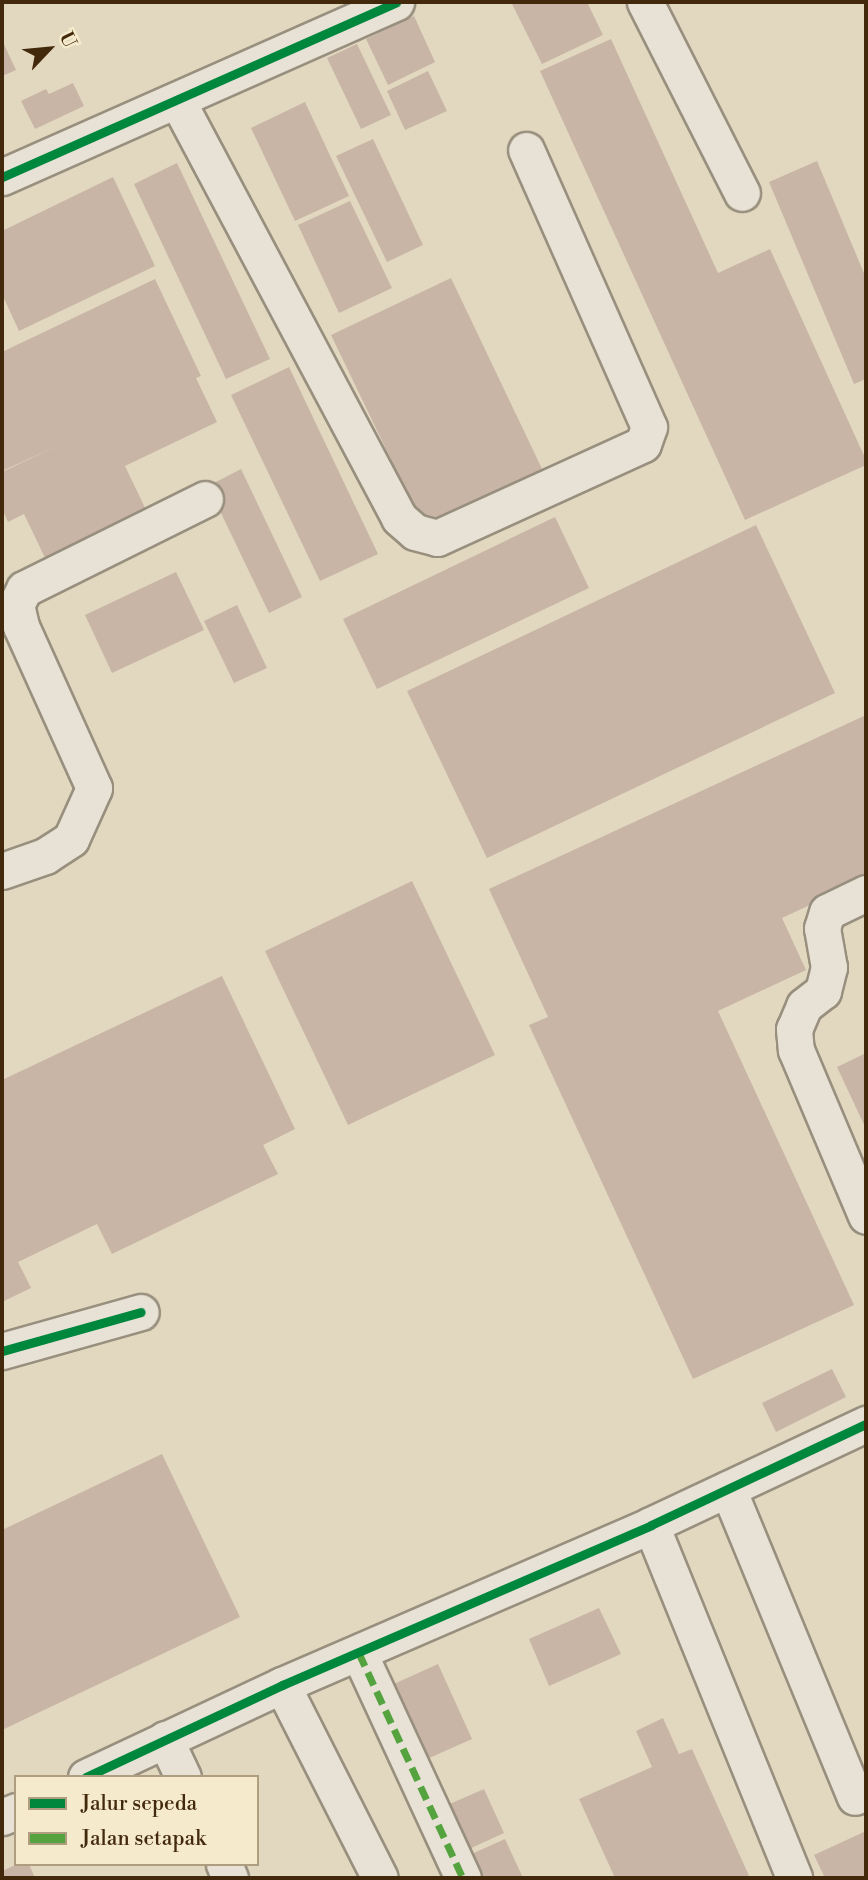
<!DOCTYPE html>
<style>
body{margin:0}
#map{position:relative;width:868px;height:1880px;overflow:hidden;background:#e2d8bf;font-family:"Libre Bodoni",serif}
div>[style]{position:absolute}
.building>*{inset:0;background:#c8b5a6}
.roads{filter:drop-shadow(2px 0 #988f7e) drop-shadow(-2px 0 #988f7e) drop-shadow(0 2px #988f7e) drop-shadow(0 -2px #988f7e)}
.minor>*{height:35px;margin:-17.5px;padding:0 17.5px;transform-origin:17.5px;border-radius:17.5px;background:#e7e2d5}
.quiet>*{height:7px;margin-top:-3.5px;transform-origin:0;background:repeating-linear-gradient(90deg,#55a33e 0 14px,transparent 0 21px)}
.cycleway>*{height:9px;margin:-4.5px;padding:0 4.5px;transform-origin:4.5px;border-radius:4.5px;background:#00873e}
span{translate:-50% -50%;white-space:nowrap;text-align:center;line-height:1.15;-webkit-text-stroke:6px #f5eacc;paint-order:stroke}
.frame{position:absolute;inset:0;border:4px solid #43290c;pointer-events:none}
.legend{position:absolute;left:14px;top:1775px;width:245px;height:91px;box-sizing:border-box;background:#f5eacc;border:2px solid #ae9d7f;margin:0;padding:9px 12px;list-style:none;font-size:21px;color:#43290c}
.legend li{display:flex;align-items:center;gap:14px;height:35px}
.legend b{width:35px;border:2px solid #ae9d7f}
.north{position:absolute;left:14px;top:14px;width:70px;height:70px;-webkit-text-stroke:5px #f5eacc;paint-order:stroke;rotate:64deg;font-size:19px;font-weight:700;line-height:28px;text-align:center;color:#43290c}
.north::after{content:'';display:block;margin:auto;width:24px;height:32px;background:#43290c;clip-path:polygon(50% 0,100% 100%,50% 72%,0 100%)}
</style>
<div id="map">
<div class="building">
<div style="clip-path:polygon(511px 2px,587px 2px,603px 35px,542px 64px)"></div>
<div style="clip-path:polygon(414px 16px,435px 62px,388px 85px,366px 39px)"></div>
<div style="clip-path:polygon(611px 39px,718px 273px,770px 249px,866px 460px,866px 465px,745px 520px,540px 71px)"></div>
<div style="clip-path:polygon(2px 40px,16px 70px,2px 76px)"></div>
<div style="clip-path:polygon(357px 44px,391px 115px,361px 129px,327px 58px)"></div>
<div style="clip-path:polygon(428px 71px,447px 111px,405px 130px,387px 91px)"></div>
<div style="clip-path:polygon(73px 83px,84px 106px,35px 129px,21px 101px,46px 89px,49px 94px)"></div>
<div style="clip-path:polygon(305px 102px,349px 196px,295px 221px,251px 128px)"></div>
<div style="clip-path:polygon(373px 139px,423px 245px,387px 262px,336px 156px)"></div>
<div style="clip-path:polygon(817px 161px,866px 278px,866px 379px,854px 384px,769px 182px)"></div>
<div style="clip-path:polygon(177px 163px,270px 359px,226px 379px,134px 184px)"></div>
<div style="clip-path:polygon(113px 177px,155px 266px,19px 331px,2px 294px,2px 231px)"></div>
<div style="clip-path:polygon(350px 201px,392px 288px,339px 313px,298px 225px)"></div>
<div style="clip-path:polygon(451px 278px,543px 471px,424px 528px,331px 335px)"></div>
<div style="clip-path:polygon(155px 279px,201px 376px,196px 378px,217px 422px,125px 466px,148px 514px,47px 562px,24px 514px,8px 522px,2px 508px,2px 472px,57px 446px,2px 471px,2px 352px)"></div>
<div style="clip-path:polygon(289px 367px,378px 554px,320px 581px,231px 395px)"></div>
<div style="clip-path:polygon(241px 469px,302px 597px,269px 613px,208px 486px)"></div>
<div style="clip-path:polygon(555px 517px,589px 588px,377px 689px,343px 619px)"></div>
<div style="clip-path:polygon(756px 525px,835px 693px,487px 858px,407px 691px)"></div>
<div style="clip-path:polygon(176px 572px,204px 630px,112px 673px,85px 615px)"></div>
<div style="clip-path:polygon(237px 605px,267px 668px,234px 683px,204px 621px)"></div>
<div style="clip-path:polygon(866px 715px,866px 879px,782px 918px,806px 970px,718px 1011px,854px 1305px,693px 1379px,529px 1025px,548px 1017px,489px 889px)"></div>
<div style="clip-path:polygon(412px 881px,495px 1055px,348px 1125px,265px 951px)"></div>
<div style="clip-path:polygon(222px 976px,295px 1129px,263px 1145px,278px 1174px,112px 1254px,97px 1224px,18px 1262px,31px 1288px,2px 1302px,2px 1080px)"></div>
<div style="clip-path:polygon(866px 1053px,866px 1129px,837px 1067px)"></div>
<div style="clip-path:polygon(832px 1369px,846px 1397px,776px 1432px,762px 1403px)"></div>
<div style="clip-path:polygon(162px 1454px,240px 1617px,2px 1730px,2px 1530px)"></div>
<div style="clip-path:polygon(599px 1608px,621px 1654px,549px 1686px,529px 1639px)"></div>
<div style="clip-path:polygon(438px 1664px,472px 1739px,418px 1763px,385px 1688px)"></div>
<div style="clip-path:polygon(663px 1718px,679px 1754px,692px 1749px,750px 1878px,615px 1878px,579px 1799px,652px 1767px,636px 1731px)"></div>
<div style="clip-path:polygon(484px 1789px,504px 1833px,456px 1855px,436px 1810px)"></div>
<div style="clip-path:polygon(866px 1831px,866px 1878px,819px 1878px,824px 1876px,814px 1855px)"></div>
<div style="clip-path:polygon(505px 1839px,523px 1878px,475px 1878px,465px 1857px)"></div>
<div style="clip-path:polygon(18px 1864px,29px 1864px,35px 1878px,2px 1878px,2px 1871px)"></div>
</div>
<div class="roads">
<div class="minor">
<div style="left:645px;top:2px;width:214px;rotate:63.1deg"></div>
<div style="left:177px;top:100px;width:473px;rotate:62deg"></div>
<div style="left:399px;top:518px;width:21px;rotate:41deg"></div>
<div style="left:415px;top:532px;width:23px;rotate:15deg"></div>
<div style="left:437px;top:538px;width:226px;rotate:-24.5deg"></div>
<div style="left:643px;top:444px;width:18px;rotate:-71deg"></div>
<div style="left:649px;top:427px;width:303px;rotate:-113.9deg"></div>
<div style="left:2px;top:177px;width:431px;rotate:-23.9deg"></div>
<div style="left:2px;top:871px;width:46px;rotate:-19.2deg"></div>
<div style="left:45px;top:856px;width:31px;rotate:-33deg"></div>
<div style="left:71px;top:839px;width:56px;rotate:-65.7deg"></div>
<div style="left:94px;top:788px;width:178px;rotate:-114.3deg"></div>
<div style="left:21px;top:626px;width:22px;rotate:-103deg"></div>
<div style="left:16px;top:605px;width:18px;rotate:-63deg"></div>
<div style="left:24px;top:589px;width:202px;rotate:-26.4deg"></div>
<div style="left:866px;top:893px;width:43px;rotate:154deg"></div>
<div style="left:827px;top:912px;width:17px;rotate:107deg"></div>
<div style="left:822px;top:928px;width:40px;rotate:80deg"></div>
<div style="left:829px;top:967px;width:25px;rotate:104deg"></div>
<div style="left:823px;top:991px;width:24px;rotate:142deg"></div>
<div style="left:804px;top:1006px;width:25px;rotate:113deg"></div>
<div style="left:794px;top:1029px;width:21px;rotate:85deg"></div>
<div style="left:796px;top:1050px;width:180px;rotate:67.1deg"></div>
<div style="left:2px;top:1351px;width:144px;rotate:-15.7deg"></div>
<div style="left:728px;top:1489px;width:333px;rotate:67.6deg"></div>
<div style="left:651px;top:1525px;width:381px;rotate:67.9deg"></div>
<div style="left:359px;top:1653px;width:248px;rotate:65.2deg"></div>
<div style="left:282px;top:1685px;width:216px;rotate:63.1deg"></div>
<div style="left:165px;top:1739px;width:42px;rotate:64.7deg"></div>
<div style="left:86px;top:1777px;width:217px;rotate:-25.1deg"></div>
<div style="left:282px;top:1685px;width:402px;rotate:-23.4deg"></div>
<div style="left:651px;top:1525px;width:238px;rotate:-25.2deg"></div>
<div style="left:2px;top:1817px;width:15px;rotate:-23deg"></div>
<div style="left:224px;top:1864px;width:15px;rotate:67deg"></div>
</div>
</div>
<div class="quiet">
<div style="left:359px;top:1653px;width:248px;rotate:65.2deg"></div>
</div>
<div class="cycleway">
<div style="left:2px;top:177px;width:431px;rotate:-23.9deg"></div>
<div style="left:2px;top:1351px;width:144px;rotate:-15.7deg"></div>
<div style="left:86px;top:1777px;width:217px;rotate:-25.1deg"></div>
<div style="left:282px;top:1685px;width:402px;rotate:-23.4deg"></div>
<div style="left:651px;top:1525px;width:238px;rotate:-25.2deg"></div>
</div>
<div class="frame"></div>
<ul class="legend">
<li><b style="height:9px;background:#00873e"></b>Jalur sepeda</li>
<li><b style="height:9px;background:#55a33e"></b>Jalan setapak</li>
</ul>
<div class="north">U</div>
</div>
